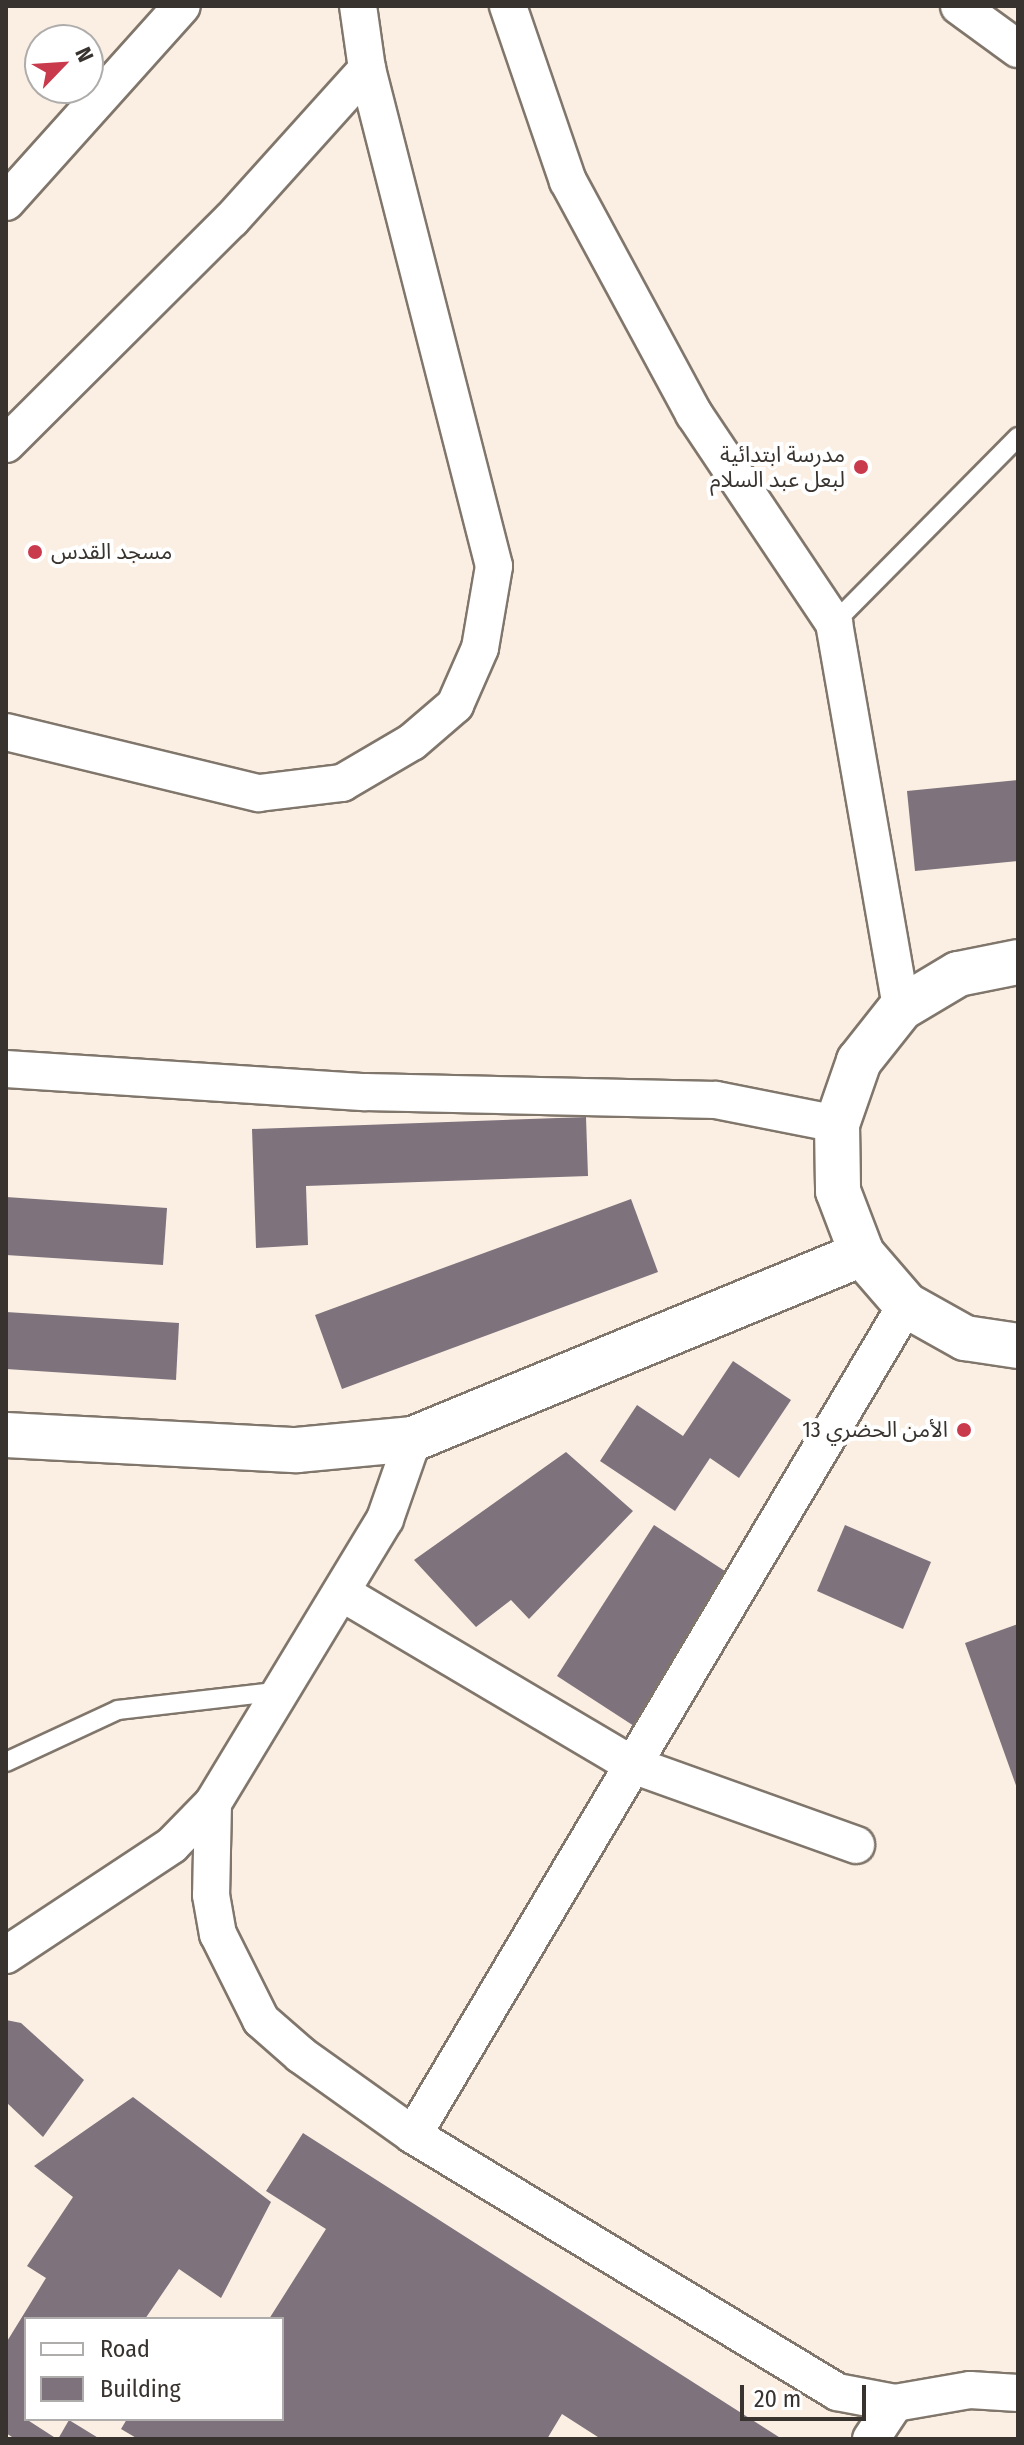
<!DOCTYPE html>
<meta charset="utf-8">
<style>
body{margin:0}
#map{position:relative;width:1024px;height:2445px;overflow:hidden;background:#fbefe3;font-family:"Fira Sans Condensed","Noto Sans Arabic",sans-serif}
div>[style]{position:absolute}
.building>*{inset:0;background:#7e727c}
.roads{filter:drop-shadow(2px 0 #80766b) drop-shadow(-2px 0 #80766b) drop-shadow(0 2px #80766b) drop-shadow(0 -2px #80766b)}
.service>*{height:18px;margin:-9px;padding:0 9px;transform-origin:9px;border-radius:9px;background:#fff}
.minor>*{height:36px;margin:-18px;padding:0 18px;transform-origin:18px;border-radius:18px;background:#fff}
.tertiary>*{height:44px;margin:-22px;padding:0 22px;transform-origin:22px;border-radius:22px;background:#fff}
.dots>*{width:22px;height:22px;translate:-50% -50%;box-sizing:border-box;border:4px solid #fff;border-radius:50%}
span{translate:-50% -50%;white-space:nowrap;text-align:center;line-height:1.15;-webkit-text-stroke:8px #fff;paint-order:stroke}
.poi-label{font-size:22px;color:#38332f}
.right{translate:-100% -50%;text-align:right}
.left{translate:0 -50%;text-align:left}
.frame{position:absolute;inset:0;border:8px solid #38332f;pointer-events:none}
.legend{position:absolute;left:24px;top:2317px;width:260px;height:104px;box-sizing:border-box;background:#fff;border:2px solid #afadac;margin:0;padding:10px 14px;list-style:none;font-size:24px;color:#38332f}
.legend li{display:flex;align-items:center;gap:16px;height:40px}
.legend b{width:40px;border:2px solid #afadac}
.north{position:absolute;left:24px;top:24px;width:80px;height:80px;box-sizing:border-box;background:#fff;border:2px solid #afadac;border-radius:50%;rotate:65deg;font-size:22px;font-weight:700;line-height:32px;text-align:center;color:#38332f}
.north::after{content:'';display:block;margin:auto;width:28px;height:36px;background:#ca3a4d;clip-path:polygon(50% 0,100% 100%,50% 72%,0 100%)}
.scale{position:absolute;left:740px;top:2385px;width:126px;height:36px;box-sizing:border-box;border:4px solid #38332f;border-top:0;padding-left:10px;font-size:24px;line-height:28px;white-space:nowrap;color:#38332f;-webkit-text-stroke:6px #fff;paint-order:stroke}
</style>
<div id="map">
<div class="building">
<div style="clip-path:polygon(1018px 780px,1018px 861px,915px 871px,907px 791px)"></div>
<div style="clip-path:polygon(586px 1117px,588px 1176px,306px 1186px,308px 1245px,256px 1248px,252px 1129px)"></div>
<div style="clip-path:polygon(6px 1197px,167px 1208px,163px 1265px,6px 1255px)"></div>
<div style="clip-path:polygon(631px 1199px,658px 1272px,342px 1389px,315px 1315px)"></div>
<div style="clip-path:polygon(6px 1312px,179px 1323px,176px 1380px,6px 1369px)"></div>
<div style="clip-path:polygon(733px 1361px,791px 1400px,739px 1478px,710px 1458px,675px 1511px,600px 1461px,637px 1405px,683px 1436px)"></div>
<div style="clip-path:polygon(566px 1452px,633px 1511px,529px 1619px,511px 1600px,476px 1627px,414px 1560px)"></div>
<div style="clip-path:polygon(654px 1525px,731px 1575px,634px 1726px,557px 1676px)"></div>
<div style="clip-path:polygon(845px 1525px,931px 1562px,903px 1629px,817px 1591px)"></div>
<div style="clip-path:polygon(1018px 1624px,1018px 1791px,965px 1643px)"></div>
<div style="clip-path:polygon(6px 2020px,21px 2023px,84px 2080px,43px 2137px,6px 2102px)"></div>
<div style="clip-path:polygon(133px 2097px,271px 2202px,221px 2298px,179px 2269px,145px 2319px,26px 2319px,26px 2419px,57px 2439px,15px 2439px,6px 2433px,6px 2343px,46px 2278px,27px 2266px,73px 2197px,34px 2166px)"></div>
<div style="clip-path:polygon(303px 2133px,782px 2439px,601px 2439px,562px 2414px,547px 2439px,138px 2439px,121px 2429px,127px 2419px,282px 2419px,282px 2319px,269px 2319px,326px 2229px,266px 2191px)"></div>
<div style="clip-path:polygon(69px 2420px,100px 2439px,58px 2439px)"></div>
</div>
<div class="roads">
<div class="service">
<div style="left:834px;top:623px;width:262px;rotate:-45.3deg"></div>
<div style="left:6px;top:1762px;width:123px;rotate:-24.9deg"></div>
<div style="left:118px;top:1710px;width:166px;rotate:-6.6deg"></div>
</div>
<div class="minor">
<div style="left:508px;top:6px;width:185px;rotate:71.1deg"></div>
<div style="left:568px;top:181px;width:265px;rotate:61.6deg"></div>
<div style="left:694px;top:414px;width:252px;rotate:56.2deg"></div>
<div style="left:834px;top:623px;width:391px;rotate:80.1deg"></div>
<div style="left:959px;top:6px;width:73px;rotate:36.1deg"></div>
<div style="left:6px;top:202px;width:263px;rotate:-48.1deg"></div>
<div style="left:6px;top:444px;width:319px;rotate:-44.9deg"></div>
<div style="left:232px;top:219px;width:202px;rotate:-48deg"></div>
<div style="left:6px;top:732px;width:260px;rotate:13.6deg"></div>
<div style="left:259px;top:793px;width:84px;rotate:-6.9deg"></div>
<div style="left:342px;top:783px;width:81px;rotate:-30.4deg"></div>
<div style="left:412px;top:742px;width:57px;rotate:-40.7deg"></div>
<div style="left:455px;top:705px;width:62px;rotate:-66.3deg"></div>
<div style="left:480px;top:648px;width:83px;rotate:-80.3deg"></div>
<div style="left:494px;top:566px;width:513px;rotate:-104.33deg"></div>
<div style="left:367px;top:69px;width:64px;rotate:-98.1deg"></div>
<div style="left:6px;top:1069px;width:360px;rotate:3.7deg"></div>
<div style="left:365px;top:1092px;width:351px;rotate:1.3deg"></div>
<div style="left:716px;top:1100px;width:123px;rotate:11.2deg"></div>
<div style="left:342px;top:1593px;width:338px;rotate:30.6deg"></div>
<div style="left:633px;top:1765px;width:237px;rotate:19.7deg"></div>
<div style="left:213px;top:1803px;width:92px;rotate:91.2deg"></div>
<div style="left:211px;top:1895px;width:40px;rotate:80deg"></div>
<div style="left:218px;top:1934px;width:96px;rotate:63.4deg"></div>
<div style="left:261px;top:2020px;width:53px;rotate:41.2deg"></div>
<div style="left:301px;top:2055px;width:138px;rotate:35.5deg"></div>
<div style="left:413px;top:2135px;width:496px;rotate:31.2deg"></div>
<div style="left:837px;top:2392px;width:59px;rotate:10.7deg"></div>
<div style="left:895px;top:2403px;width:76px;rotate:-9.8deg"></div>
<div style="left:970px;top:2390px;width:48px;rotate:3.6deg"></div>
<div style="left:6px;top:1955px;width:199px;rotate:-33.5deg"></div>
<div style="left:172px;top:1845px;width:59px;rotate:-45.7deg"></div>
<div style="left:213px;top:1803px;width:332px;rotate:-58.8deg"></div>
<div style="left:385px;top:1519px;width:85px;rotate:-70.7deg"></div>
<div style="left:413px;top:2135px;width:965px;rotate:-59.29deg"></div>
<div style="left:871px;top:2439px;width:43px;rotate:-56.3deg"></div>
</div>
<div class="tertiary">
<div style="left:1018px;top:962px;width:61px;rotate:168.7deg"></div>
<div style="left:958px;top:974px;width:66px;rotate:149.2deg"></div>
<div style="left:901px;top:1008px;width:68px;rotate:128.4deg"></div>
<div style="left:859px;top:1061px;width:67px;rotate:109.2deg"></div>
<div style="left:837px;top:1124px;width:67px;rotate:89.1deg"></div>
<div style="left:838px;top:1191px;width:67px;rotate:69.1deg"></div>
<div style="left:862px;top:1254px;width:67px;rotate:49.2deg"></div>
<div style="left:906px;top:1305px;width:68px;rotate:29.2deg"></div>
<div style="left:965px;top:1338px;width:54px;rotate:8.6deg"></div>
<div style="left:6px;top:1435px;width:291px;rotate:3deg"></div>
<div style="left:297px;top:1450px;width:117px;rotate:-5.4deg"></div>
<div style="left:413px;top:1439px;width:486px;rotate:-22.4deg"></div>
</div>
</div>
<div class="dots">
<div style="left:861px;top:467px;background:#ca3a4d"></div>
<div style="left:35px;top:552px;background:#ca3a4d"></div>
<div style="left:964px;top:1430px;background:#ca3a4d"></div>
</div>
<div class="poi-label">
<span class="right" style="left:845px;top:467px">مدرسة ابتدائية<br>لبعل عبد السلام</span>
<span class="left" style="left:51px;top:552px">مسجد القدس</span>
<span class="right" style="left:948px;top:1430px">الأمن الحضري 13</span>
</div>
<div class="frame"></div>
<ul class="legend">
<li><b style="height:10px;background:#fff"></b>Road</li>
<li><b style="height:22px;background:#7e727c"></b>Building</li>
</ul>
<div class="north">N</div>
<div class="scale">20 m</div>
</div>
